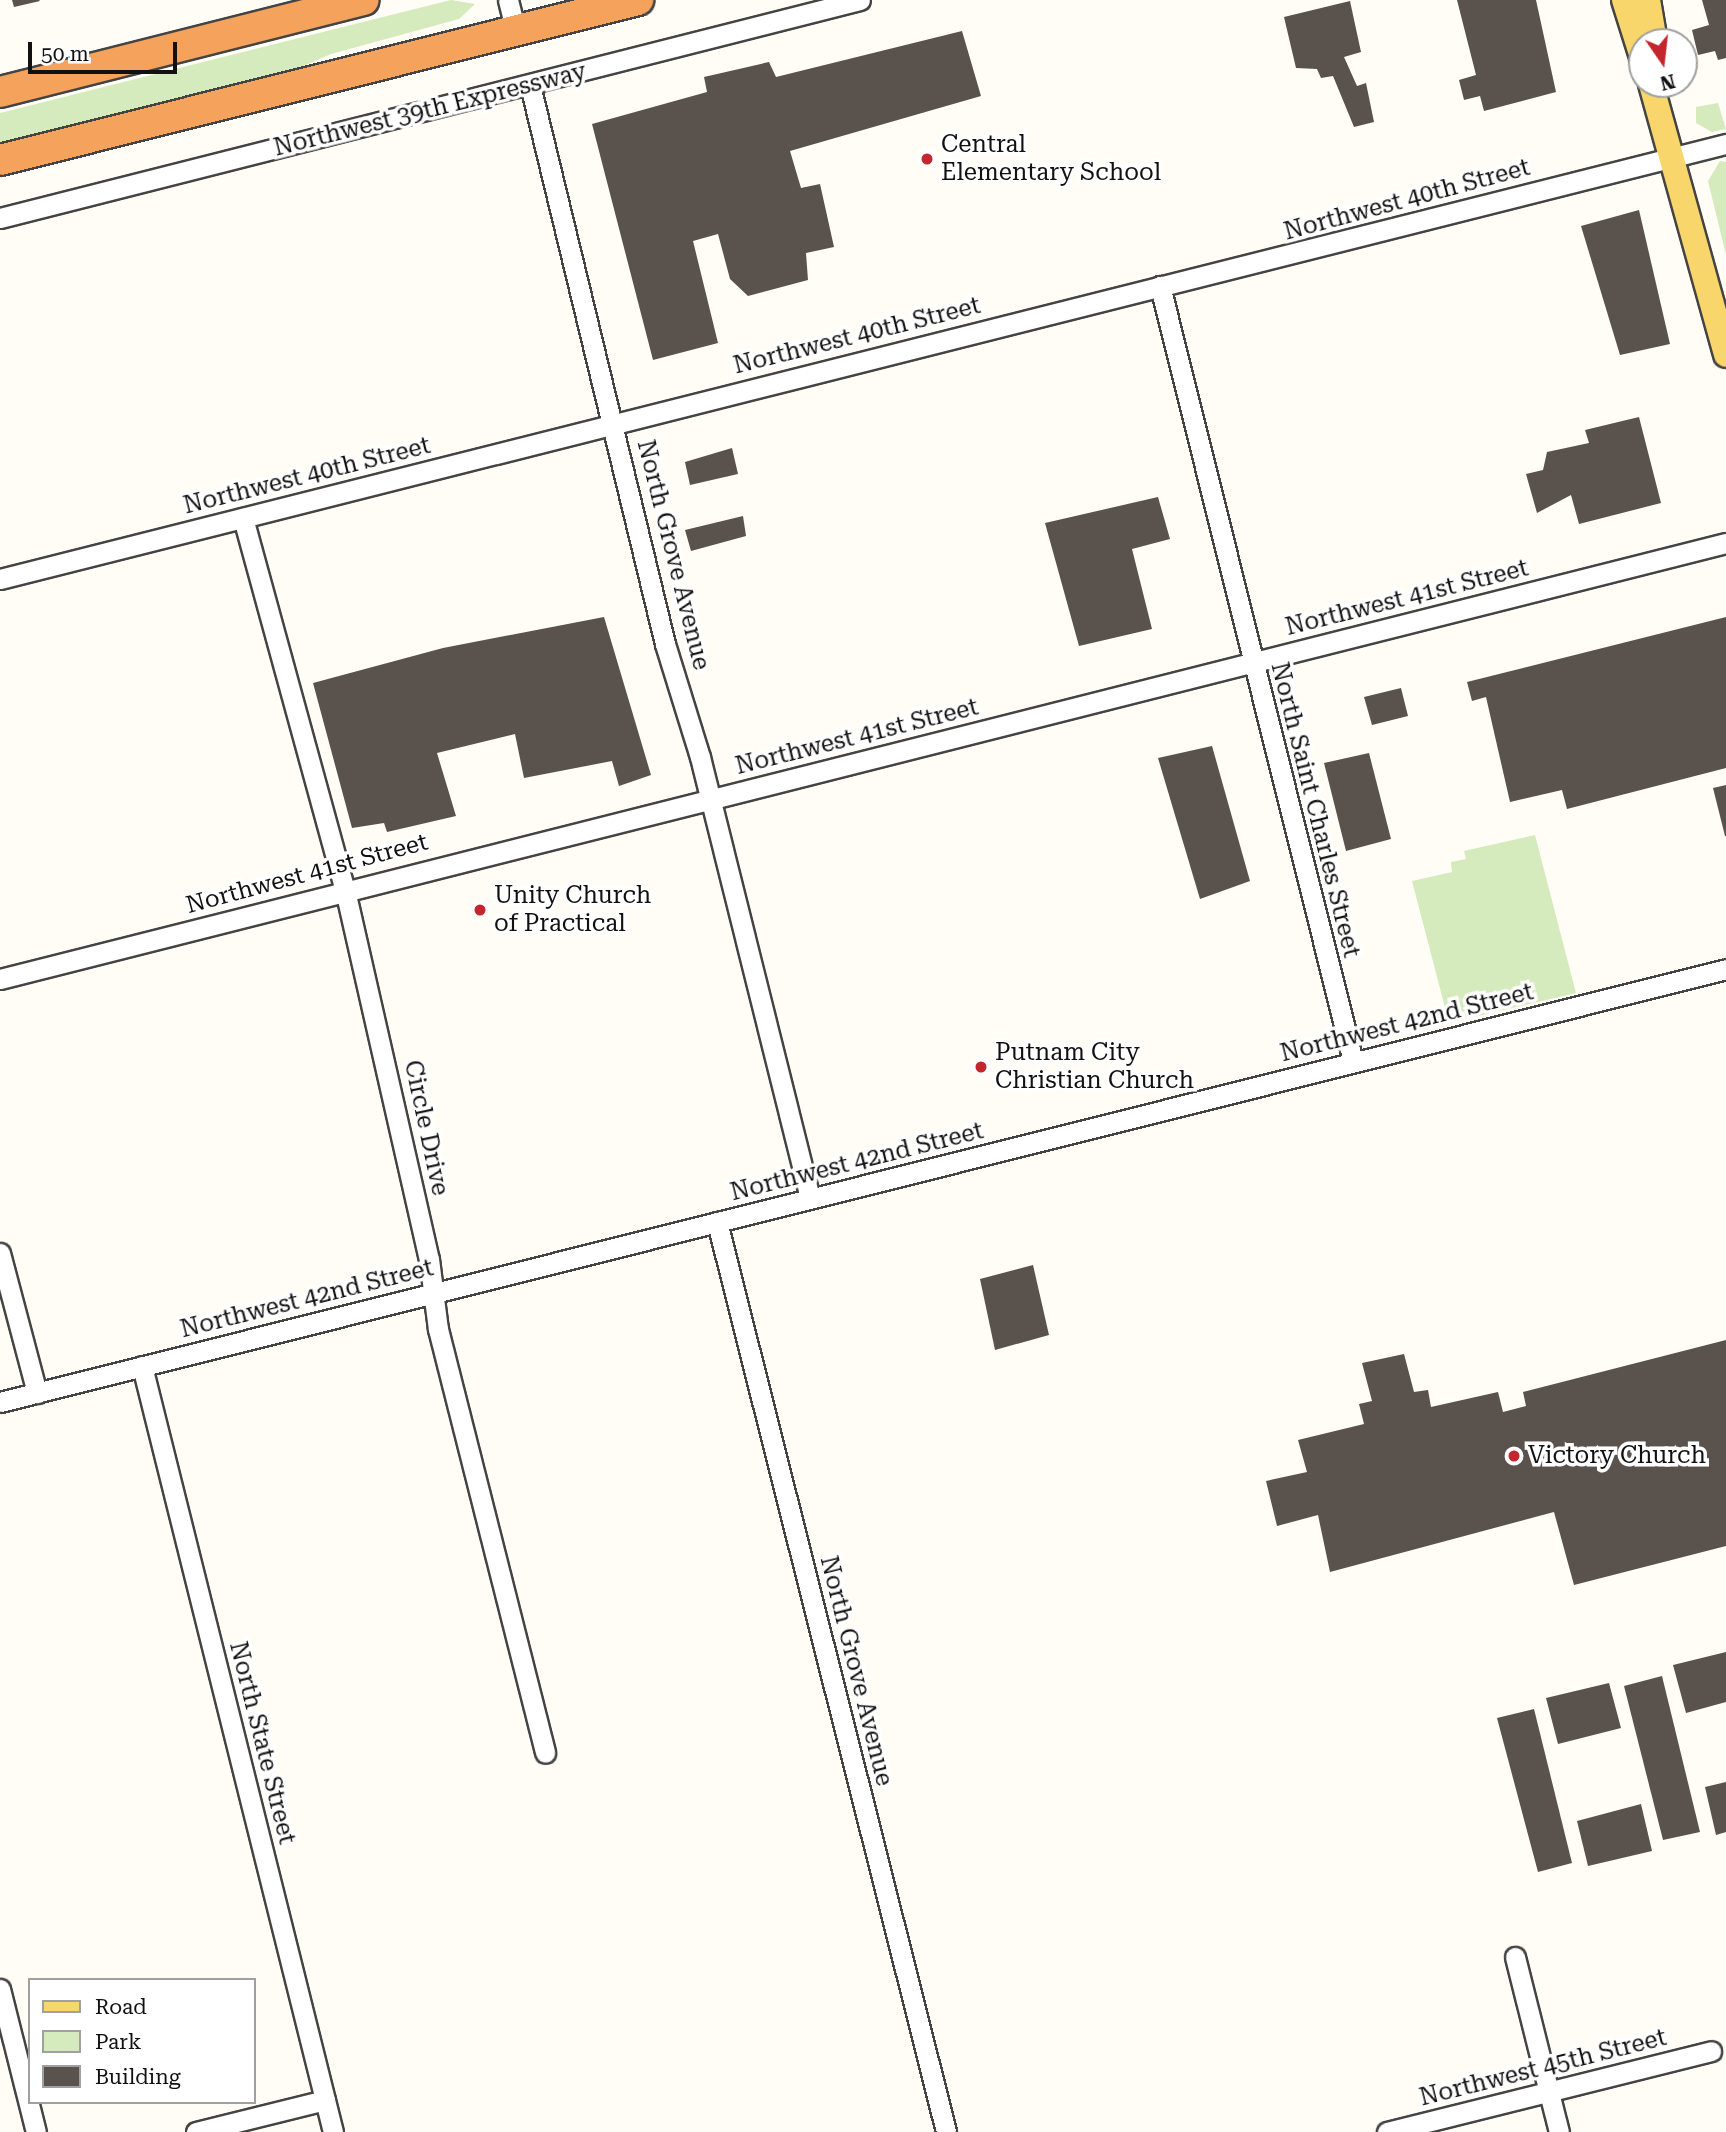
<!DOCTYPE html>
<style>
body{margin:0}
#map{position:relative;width:1726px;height:2132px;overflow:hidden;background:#fffdf5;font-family:"Roboto Serif",serif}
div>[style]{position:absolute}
.green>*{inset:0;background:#d5ebbd}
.building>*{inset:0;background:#5a524d}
.roads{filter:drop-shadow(2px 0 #444) drop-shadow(-2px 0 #444) drop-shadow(0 2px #444) drop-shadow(0 -2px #444)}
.minor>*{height:19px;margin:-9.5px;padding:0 9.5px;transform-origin:9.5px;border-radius:9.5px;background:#fff}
.major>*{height:24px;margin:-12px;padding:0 12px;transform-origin:12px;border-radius:12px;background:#f9d66b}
.highway>*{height:30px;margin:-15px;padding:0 15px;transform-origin:15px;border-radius:15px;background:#f5a25d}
.dots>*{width:19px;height:19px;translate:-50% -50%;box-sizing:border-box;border:4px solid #fff;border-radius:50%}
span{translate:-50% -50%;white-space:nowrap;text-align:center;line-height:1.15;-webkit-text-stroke:7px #fff;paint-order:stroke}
.street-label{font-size:24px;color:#111}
.poi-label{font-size:24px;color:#111}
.left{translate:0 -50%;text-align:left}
.legend{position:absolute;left:28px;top:1978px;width:228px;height:126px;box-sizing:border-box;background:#fff;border:2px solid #a0a0a0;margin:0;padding:9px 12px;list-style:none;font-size:21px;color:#111}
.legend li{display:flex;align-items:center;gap:14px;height:35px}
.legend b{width:35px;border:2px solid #a0a0a0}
.north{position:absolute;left:1628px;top:28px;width:70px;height:70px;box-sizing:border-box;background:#fff;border:2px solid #a0a0a0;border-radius:50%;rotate:166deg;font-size:19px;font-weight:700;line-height:28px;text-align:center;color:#111}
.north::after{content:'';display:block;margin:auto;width:24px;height:32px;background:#c4262e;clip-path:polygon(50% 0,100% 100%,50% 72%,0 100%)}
.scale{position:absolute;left:28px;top:42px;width:149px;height:32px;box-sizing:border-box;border:4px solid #111;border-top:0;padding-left:9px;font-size:21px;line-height:24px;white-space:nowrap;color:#111;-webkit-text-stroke:5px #fff;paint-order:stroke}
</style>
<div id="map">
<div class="green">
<div style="clip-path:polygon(451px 0,475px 4px,459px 19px,331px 54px,292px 71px,0 145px,0 113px)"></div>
<div style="clip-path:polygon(1718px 103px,1726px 129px,1712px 132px,1696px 123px,1696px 107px)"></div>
<div style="clip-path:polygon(1720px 161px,1726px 162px,1726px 255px,1708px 181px)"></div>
<div style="clip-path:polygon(1535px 835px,1576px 993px,1449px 1023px,1412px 881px,1452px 872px,1451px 862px,1466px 859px,1464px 851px)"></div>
</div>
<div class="building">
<div style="clip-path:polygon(12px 0,39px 0,40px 1px,14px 7px)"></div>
<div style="clip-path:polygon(1457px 0,1536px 0,1556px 92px,1484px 111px,1480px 96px,1464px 100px,1459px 80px,1476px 75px)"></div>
<div style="clip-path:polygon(1702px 0,1726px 0,1726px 58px,1718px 60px,1715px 51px,1698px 55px,1692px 30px,1709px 25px)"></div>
<div style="clip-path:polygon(1350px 1px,1361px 52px,1344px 57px,1357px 86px,1366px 83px,1374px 122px,1354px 127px,1333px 76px,1321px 78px,1317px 69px,1296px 68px,1284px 17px)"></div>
<div style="clip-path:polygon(962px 31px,981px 96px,790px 151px,801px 188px,820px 184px,834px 247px,806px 253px,808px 280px,748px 296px,730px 279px,718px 234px,693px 241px,718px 343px,653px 360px,592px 124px,707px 92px,704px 77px,769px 62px,776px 77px)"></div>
<div style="clip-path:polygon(1639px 210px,1670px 344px,1620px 355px,1581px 226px)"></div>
<div style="clip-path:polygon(1639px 417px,1661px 503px,1579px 524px,1571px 495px,1537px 513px,1526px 474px,1543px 470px,1547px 452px,1589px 443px,1585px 430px)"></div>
<div style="clip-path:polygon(732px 448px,738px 474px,690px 485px,685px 462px)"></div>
<div style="clip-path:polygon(1158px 497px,1170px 539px,1132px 549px,1152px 629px,1079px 646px,1045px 523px)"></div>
<div style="clip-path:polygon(743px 516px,746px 536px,691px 551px,685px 530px)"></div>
<div style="clip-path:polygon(604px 617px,651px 775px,619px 786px,612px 761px,524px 778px,515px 734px,437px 753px,456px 816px,387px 832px,384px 823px,352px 828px,313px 683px,443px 648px)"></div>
<div style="clip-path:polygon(1726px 617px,1726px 768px,1567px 809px,1562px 790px,1510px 802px,1486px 697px,1472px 701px,1467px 682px)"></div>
<div style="clip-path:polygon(1401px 688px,1408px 716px,1372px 725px,1364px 697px)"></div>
<div style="clip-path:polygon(1212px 746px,1250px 881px,1200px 899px,1158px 758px)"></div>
<div style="clip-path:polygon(1369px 753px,1391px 839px,1346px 851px,1324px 763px)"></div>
<div style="clip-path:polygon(1726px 785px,1726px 836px,1725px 836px,1713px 788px)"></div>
<div style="clip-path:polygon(1033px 1265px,1049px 1335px,995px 1350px,980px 1279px)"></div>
<div style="clip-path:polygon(1726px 1340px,1726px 1546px,1574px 1585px,1554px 1512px,1330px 1572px,1318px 1515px,1277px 1526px,1266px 1481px,1307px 1472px,1298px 1440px,1364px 1424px,1359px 1404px,1372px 1401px,1362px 1363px,1404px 1354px,1414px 1392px,1428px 1390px,1431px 1407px,1498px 1392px,1503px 1412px,1526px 1406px,1523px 1392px)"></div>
<div style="clip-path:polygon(1726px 1652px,1726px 1702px,1686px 1713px,1673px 1665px)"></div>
<div style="clip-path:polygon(1662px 1676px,1700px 1832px,1663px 1840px,1624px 1686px)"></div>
<div style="clip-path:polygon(1609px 1683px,1621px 1728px,1558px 1744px,1546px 1698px)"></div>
<div style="clip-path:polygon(1534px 1709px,1572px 1863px,1538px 1872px,1497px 1718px)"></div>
<div style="clip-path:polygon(1726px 1782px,1726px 1832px,1716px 1835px,1705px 1787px)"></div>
<div style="clip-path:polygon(1641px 1804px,1652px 1851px,1588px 1866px,1577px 1821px)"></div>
</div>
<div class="roads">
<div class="minor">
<div style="left:508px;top:0;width:30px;rotate:76deg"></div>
<div style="left:530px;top:85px;width:575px;rotate:76.42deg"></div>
<div style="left:665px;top:644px;width:118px;rotate:72.8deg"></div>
<div style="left:700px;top:757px;width:455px;rotate:76deg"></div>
<div style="left:0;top:218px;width:887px;rotate:-14.22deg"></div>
<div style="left:1160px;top:286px;width:799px;rotate:76.02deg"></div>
<div style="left:243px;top:518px;width:386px;rotate:74.7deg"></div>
<div style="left:345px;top:890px;width:378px;rotate:77.2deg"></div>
<div style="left:429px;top:1259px;width:71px;rotate:82.7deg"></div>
<div style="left:438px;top:1329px;width:437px;rotate:75.8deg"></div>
<div style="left:0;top:579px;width:1780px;rotate:-14.15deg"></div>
<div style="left:0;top:979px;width:1780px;rotate:-14.18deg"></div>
<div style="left:717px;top:1222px;width:938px;rotate:75.87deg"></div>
<div style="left:0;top:1253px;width:145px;rotate:75.2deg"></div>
<div style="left:142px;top:1366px;width:789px;rotate:76deg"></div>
<div style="left:0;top:1402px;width:1779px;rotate:-14.08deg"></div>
<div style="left:1515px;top:1957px;width:180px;rotate:75.9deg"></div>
<div style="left:0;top:1989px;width:147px;rotate:75.9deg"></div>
<div style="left:196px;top:2132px;width:133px;rotate:-13.9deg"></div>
<div style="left:1387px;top:2132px;width:334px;rotate:-14deg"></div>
</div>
<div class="major">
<div style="left:1624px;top:0;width:60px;rotate:72.5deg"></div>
<div style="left:1648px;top:0;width:43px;rotate:80.5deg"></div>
<div style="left:1651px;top:84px;width:281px;rotate:74.5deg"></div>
</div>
<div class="highway">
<div style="left:0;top:92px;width:375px;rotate:-14.2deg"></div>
<div style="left:0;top:160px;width:658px;rotate:-14.08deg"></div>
</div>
</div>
<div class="dots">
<div style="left:927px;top:159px;background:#c4262e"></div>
<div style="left:480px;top:910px;background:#c4262e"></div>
<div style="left:981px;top:1067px;background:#c4262e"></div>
<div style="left:1514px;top:1456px;background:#c4262e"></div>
</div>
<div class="street-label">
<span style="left:430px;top:110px;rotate:-14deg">Northwest 39th Expressway</span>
<span style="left:1407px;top:200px;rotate:-15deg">Northwest 40th Street</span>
<span style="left:857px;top:336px;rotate:-14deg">Northwest 40th Street</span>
<span style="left:307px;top:476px;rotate:-14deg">Northwest 40th Street</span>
<span style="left:673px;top:555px;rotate:76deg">North Grove Avenue</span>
<span style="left:1407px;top:598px;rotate:-14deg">Northwest 41st Street</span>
<span style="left:857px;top:737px;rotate:-14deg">Northwest 41st Street</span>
<span style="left:1315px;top:810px;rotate:76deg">North Saint Charles Street</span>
<span style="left:307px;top:874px;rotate:-15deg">Northwest 41st Street</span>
<span style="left:1407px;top:1023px;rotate:-14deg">Northwest 42nd Street</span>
<span style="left:426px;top:1128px;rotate:78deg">Circle Drive</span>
<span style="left:857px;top:1162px;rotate:-14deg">Northwest 42nd Street</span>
<span style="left:307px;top:1299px;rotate:-14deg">Northwest 42nd Street</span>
<span style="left:856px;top:1671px;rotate:76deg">North Grove Avenue</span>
<span style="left:262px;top:1743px;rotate:76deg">North State Street</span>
<span style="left:1543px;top:2068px;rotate:-14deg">Northwest 45th Street</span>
</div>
<div class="poi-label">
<span class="left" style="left:941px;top:159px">Central<br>Elementary School</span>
<span class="left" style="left:494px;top:910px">Unity Church<br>of Practical</span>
<span class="left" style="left:995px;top:1067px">Putnam City<br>Christian Church</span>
<span class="left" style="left:1528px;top:1456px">Victory Church</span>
</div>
<ul class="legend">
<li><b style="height:9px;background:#f9d66b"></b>Road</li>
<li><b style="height:19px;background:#d5ebbd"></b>Park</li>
<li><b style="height:19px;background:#5a524d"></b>Building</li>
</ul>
<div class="north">N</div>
<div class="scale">50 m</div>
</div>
